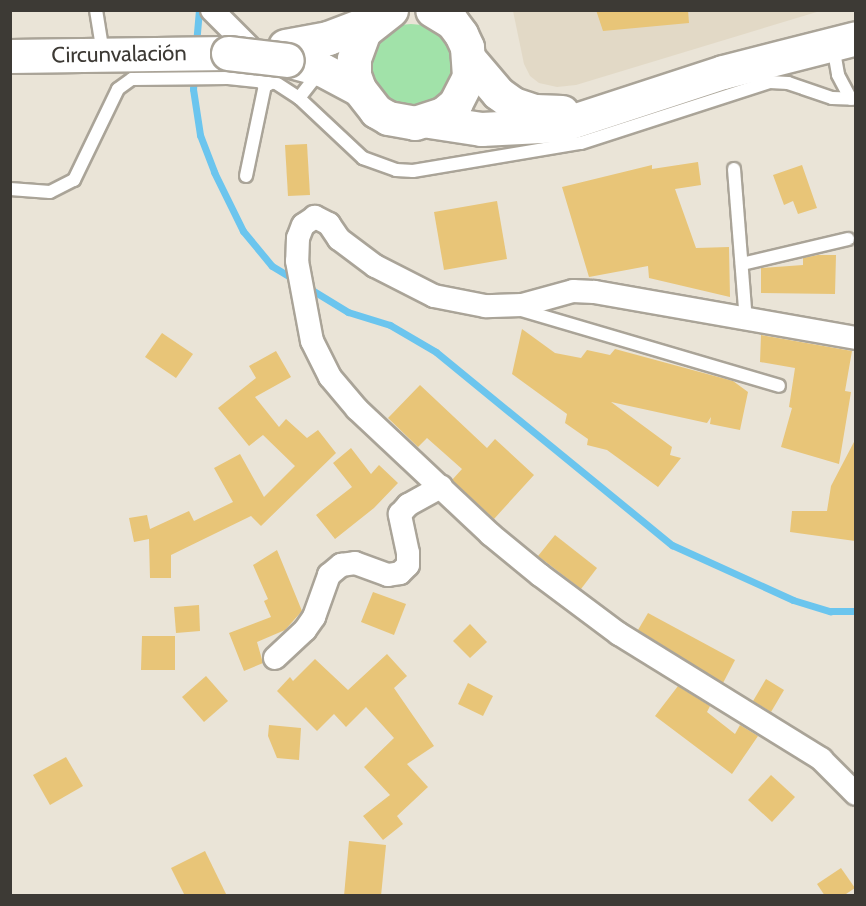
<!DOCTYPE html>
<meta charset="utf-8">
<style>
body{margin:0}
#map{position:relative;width:866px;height:906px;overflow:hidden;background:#eae4d7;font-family:Cabin,sans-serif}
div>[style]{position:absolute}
.built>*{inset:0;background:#e2d9c6}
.green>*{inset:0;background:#a1e2a9}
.round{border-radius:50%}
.stream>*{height:7px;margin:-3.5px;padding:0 3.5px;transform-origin:3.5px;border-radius:3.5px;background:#6bc5ee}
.building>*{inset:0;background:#e8c578}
.roads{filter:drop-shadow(2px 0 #aaa498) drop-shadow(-2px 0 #aaa498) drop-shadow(0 2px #aaa498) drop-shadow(0 -2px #aaa498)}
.lane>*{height:12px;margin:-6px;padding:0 6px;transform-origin:6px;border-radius:6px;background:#fff}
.street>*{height:22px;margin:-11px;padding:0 11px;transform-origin:11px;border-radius:11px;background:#fff}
.secondary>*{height:33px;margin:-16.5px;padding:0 16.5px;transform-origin:16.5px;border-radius:16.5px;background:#fff}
.bridges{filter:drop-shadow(2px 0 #aaa498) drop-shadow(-2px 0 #aaa498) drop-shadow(0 2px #aaa498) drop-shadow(0 -2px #aaa498)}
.secondary-bridge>*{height:33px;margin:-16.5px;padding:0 16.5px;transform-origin:16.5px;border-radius:16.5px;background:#fff}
span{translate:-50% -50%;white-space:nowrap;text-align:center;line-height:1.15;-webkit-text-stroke:4.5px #fff;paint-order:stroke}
.street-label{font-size:22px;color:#3d3a35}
.frame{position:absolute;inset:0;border:12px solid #3d3a35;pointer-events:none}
</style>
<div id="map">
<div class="built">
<div style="clip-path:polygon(513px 11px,820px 11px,576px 85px,557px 87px,539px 83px,530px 76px,524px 64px)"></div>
</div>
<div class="green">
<div class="round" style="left:369px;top:24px;width:84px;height:84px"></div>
</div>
<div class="stream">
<div style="left:196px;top:44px;width:34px;rotate:-85deg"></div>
<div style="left:195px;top:61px;width:28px;rotate:94deg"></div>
<div style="left:193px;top:89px;width:47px;rotate:81.3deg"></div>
<div style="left:200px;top:135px;width:40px;rotate:69deg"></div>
<div style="left:214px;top:172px;width:66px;rotate:63.8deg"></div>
<div style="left:243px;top:231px;width:45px;rotate:50.4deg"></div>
<div style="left:272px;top:266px;width:27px;rotate:31deg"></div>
<div style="left:307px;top:287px;width:48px;rotate:31.4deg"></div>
<div style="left:348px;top:312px;width:44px;rotate:17.2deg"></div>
<div style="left:390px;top:325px;width:53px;rotate:30.4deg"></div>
<div style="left:436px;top:352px;width:305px;rotate:39.3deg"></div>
<div style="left:672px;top:545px;width:133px;rotate:24.4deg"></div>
<div style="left:793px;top:600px;width:39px;rotate:17deg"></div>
<div style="left:830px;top:611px;width:26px"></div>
</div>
<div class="building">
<div style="clip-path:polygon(596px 10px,688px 10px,689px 23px,603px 31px)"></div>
<div style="clip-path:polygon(307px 144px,310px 195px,288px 196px,285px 145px)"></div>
<div style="clip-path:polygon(698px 162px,701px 185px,675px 189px,696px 248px,729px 247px,730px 297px,649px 278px,648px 266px,589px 277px,562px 187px,652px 165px,652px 169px)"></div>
<div style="clip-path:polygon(802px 165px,817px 208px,798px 214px,793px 201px,784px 205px,773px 175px)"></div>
<div style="clip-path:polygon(497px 201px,507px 259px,444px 270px,434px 212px)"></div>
<div style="clip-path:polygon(818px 255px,836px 255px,835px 294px,761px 293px,761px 268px,803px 265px,803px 258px)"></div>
<div style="clip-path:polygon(522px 329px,555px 353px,581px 358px,587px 350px,610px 355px,615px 349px,733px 381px,748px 392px,740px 430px,710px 424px,711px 417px,707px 423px,611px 402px,672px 447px,670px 455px,681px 458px,658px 487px,607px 450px,587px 445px,588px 439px,565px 423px,567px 414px,512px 374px)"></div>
<div style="clip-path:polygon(162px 333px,193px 354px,176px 378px,145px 357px)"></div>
<div style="clip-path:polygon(761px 335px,852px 351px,845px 391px,851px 392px,839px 464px,781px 447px,792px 408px,789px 407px,795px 368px,760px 362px)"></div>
<div style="clip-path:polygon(276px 351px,291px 377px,255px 397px,279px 427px,286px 419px,307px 438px,318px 430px,336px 453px,261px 526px,251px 516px,171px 555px,171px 578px,150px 578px,149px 539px,134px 542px,129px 518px,147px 515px,150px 529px,189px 511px,194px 521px,233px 502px,214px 468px,240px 454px,264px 497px,295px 466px,263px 435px,249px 446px,218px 408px,256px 378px,249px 366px)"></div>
<div style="clip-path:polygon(420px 385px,487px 448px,495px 439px,534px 475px,494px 519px,452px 480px,462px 469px,427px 438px,418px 447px,388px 418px)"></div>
<div style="clip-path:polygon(855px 440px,855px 541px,790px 532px,792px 511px,827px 511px,831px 486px)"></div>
<div style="clip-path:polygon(351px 448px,371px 474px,379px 465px,398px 483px,374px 508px,335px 539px,316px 515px,352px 487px,333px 463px)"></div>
<div style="clip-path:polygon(555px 535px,597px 568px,581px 589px,538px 556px)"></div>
<div style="clip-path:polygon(277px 550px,302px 611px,285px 630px,257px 642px,263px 663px,244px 671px,229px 633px,271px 617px,264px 601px,268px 599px,253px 565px)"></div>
<div style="clip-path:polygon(373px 592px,406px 604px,394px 635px,361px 622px)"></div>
<div style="clip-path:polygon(199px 605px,200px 631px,176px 633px,174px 607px)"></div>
<div style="clip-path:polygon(648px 613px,735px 660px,723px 683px,638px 630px)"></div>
<div style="clip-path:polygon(470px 624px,487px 642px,470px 658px,453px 641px)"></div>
<div style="clip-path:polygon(142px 636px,175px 636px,175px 670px,141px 670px)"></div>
<div style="clip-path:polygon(387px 654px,407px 676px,394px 688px,434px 746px,407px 764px,428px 787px,397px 816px,403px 824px,383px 840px,363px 816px,390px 795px,364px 767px,394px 738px,366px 707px,346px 727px,334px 714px,317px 731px,277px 691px,290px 677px,293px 681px,315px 659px,348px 690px)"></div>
<div style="clip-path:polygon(206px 676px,228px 701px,204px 722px,182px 697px)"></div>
<div style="clip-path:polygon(766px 679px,784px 690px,771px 712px,753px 701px)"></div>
<div style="clip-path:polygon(468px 683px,493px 696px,483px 716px,458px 704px)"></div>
<div style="clip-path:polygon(678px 686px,710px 706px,707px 712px,735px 734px,740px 725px,758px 736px,732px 774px,655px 716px)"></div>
<div style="clip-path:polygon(269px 725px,301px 728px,299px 760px,277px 758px,268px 736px)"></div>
<div style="clip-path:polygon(66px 757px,83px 786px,50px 805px,33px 775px)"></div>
<div style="clip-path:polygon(771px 775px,795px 797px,772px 822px,748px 800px)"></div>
<div style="clip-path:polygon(349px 841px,386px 845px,381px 896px,344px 896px)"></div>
<div style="clip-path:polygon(205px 851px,227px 896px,185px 896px,171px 868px)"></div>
<div style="clip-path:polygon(841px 868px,855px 888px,843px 896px,825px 896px,817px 884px)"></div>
</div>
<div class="roads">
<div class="lane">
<div style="left:96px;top:10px;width:44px;rotate:80.8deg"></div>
<div style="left:833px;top:46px;width:29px;rotate:80deg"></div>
<div style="left:838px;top:75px;width:27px;rotate:62deg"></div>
<div style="left:299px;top:98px;width:33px;rotate:-52deg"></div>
<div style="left:734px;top:169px;width:151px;rotate:85.5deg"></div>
<div style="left:246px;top:176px;width:98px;rotate:-78.2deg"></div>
<div style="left:10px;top:189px;width:40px;rotate:4.3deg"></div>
<div style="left:50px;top:192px;width:27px;rotate:-27deg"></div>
<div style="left:74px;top:180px;width:101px;rotate:-64.2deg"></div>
<div style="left:118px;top:89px;width:17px;rotate:-36deg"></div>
<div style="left:132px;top:79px;width:96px;rotate:-0.6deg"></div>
<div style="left:228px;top:78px;width:48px;rotate:5.9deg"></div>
<div style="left:276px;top:83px;width:27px;rotate:33deg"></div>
<div style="left:299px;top:98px;width:88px;rotate:43.2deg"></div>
<div style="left:363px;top:158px;width:35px;rotate:20deg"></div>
<div style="left:396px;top:170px;width:17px;rotate:3deg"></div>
<div style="left:413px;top:171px;width:170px;rotate:-9.5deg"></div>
<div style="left:581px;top:143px;width:199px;rotate:-17.9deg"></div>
<div style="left:770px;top:82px;width:18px;rotate:3deg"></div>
<div style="left:788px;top:83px;width:46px;rotate:18.8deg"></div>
<div style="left:832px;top:98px;width:24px;rotate:2deg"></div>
<div style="left:742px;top:264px;width:109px;rotate:-13.3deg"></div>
<div style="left:518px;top:309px;width:272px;rotate:16.4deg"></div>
</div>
<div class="street">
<div style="left:212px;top:10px;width:64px;rotate:45deg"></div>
<div style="left:257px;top:55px;width:15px;rotate:58deg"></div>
<div style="left:265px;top:68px;width:12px;rotate:85deg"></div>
<div style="left:856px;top:338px;width:266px;rotate:-170deg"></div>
<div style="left:594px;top:292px;width:21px;rotate:-177deg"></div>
<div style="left:573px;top:291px;width:53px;rotate:164.6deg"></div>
<div style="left:522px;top:305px;width:37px;rotate:178deg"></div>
<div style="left:485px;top:306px;width:52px;rotate:-168.9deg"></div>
<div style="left:434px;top:296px;width:66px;rotate:-153deg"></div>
<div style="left:375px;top:266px;width:45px;rotate:-143.1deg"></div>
<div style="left:339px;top:239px;width:18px;rotate:-124deg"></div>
<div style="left:329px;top:224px;width:16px;rotate:-153deg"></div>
<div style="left:315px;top:217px;width:14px;rotate:146deg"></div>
<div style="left:303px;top:225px;width:14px;rotate:111deg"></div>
<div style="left:298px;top:238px;width:23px;rotate:92deg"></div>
<div style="left:297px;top:261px;width:81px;rotate:79.4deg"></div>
<div style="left:312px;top:341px;width:40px;rotate:63.4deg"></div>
<div style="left:330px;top:377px;width:42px;rotate:49.8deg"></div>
<div style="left:357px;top:409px;width:183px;rotate:43.2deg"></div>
<div style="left:490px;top:534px;width:65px;rotate:39.4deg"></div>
<div style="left:540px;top:575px;width:99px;rotate:36.8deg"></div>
<div style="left:619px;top:634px;width:238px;rotate:31.7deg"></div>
<div style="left:821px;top:759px;width:49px;rotate:45deg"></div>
<div style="left:275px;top:658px;width:41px;rotate:-43deg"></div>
<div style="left:305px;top:630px;width:16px;rotate:-55deg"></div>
<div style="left:314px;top:617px;width:45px;rotate:-70.3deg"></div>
<div style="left:329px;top:575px;width:16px;rotate:-40deg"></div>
<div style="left:341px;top:565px;width:14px;rotate:-8deg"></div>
<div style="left:355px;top:563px;width:35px;rotate:20deg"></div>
<div style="left:388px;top:575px;width:12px;rotate:-9deg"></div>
<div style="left:400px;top:573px;width:11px;rotate:-45deg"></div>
<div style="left:408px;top:565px;width:12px;rotate:-90deg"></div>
<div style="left:408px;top:553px;width:40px;rotate:-102deg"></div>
<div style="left:400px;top:514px;width:12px;rotate:-48deg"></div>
<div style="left:408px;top:505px;width:38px;rotate:-29deg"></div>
</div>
<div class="secondary">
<div style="left:391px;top:10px;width:34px;rotate:142deg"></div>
<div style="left:364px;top:31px;width:30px;rotate:110deg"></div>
<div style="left:354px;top:59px;width:16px;rotate:90deg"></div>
<div style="left:354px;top:75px;width:15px;rotate:70deg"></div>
<div style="left:359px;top:89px;width:28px;rotate:52deg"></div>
<div style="left:376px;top:111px;width:14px;rotate:30deg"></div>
<div style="left:388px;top:118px;width:27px;rotate:10deg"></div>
<div style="left:415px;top:123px;width:29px;rotate:-18deg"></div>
<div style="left:443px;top:114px;width:16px;rotate:-40deg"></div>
<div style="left:455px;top:104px;width:31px;rotate:-63deg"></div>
<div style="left:469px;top:76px;width:29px;rotate:-94deg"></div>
<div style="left:467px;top:47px;width:14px;rotate:-115deg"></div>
<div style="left:461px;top:34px;width:15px;rotate:-127deg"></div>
<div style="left:452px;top:22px;width:23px;rotate:-149deg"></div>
<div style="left:285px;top:46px;width:44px;rotate:-10.5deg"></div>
<div style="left:328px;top:38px;width:50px;rotate:-21deg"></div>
<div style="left:10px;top:56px;width:218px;rotate:-0.8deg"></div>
<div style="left:287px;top:60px;width:35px;rotate:15deg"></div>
<div style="left:321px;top:69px;width:43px;rotate:27.8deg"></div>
<div style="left:470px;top:60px;width:43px;rotate:49.7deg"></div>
<div style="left:498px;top:93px;width:19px;rotate:36deg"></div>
<div style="left:513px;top:104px;width:23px;rotate:18deg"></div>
<div style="left:535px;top:111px;width:27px;rotate:2deg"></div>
<div style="left:429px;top:121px;width:53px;rotate:8.7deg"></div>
<div style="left:481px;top:129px;width:80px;rotate:-2.9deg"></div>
<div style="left:561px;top:125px;width:170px;rotate:-18.1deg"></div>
<div style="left:723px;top:72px;width:137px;rotate:-14.3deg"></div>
</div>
</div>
<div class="bridges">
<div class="secondary-bridge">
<div style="left:228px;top:53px;width:59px;rotate:6.8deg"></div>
</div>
</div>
<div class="street-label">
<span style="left:119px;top:54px;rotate:-1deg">Circunvalación</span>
</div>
<div class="frame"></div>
</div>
